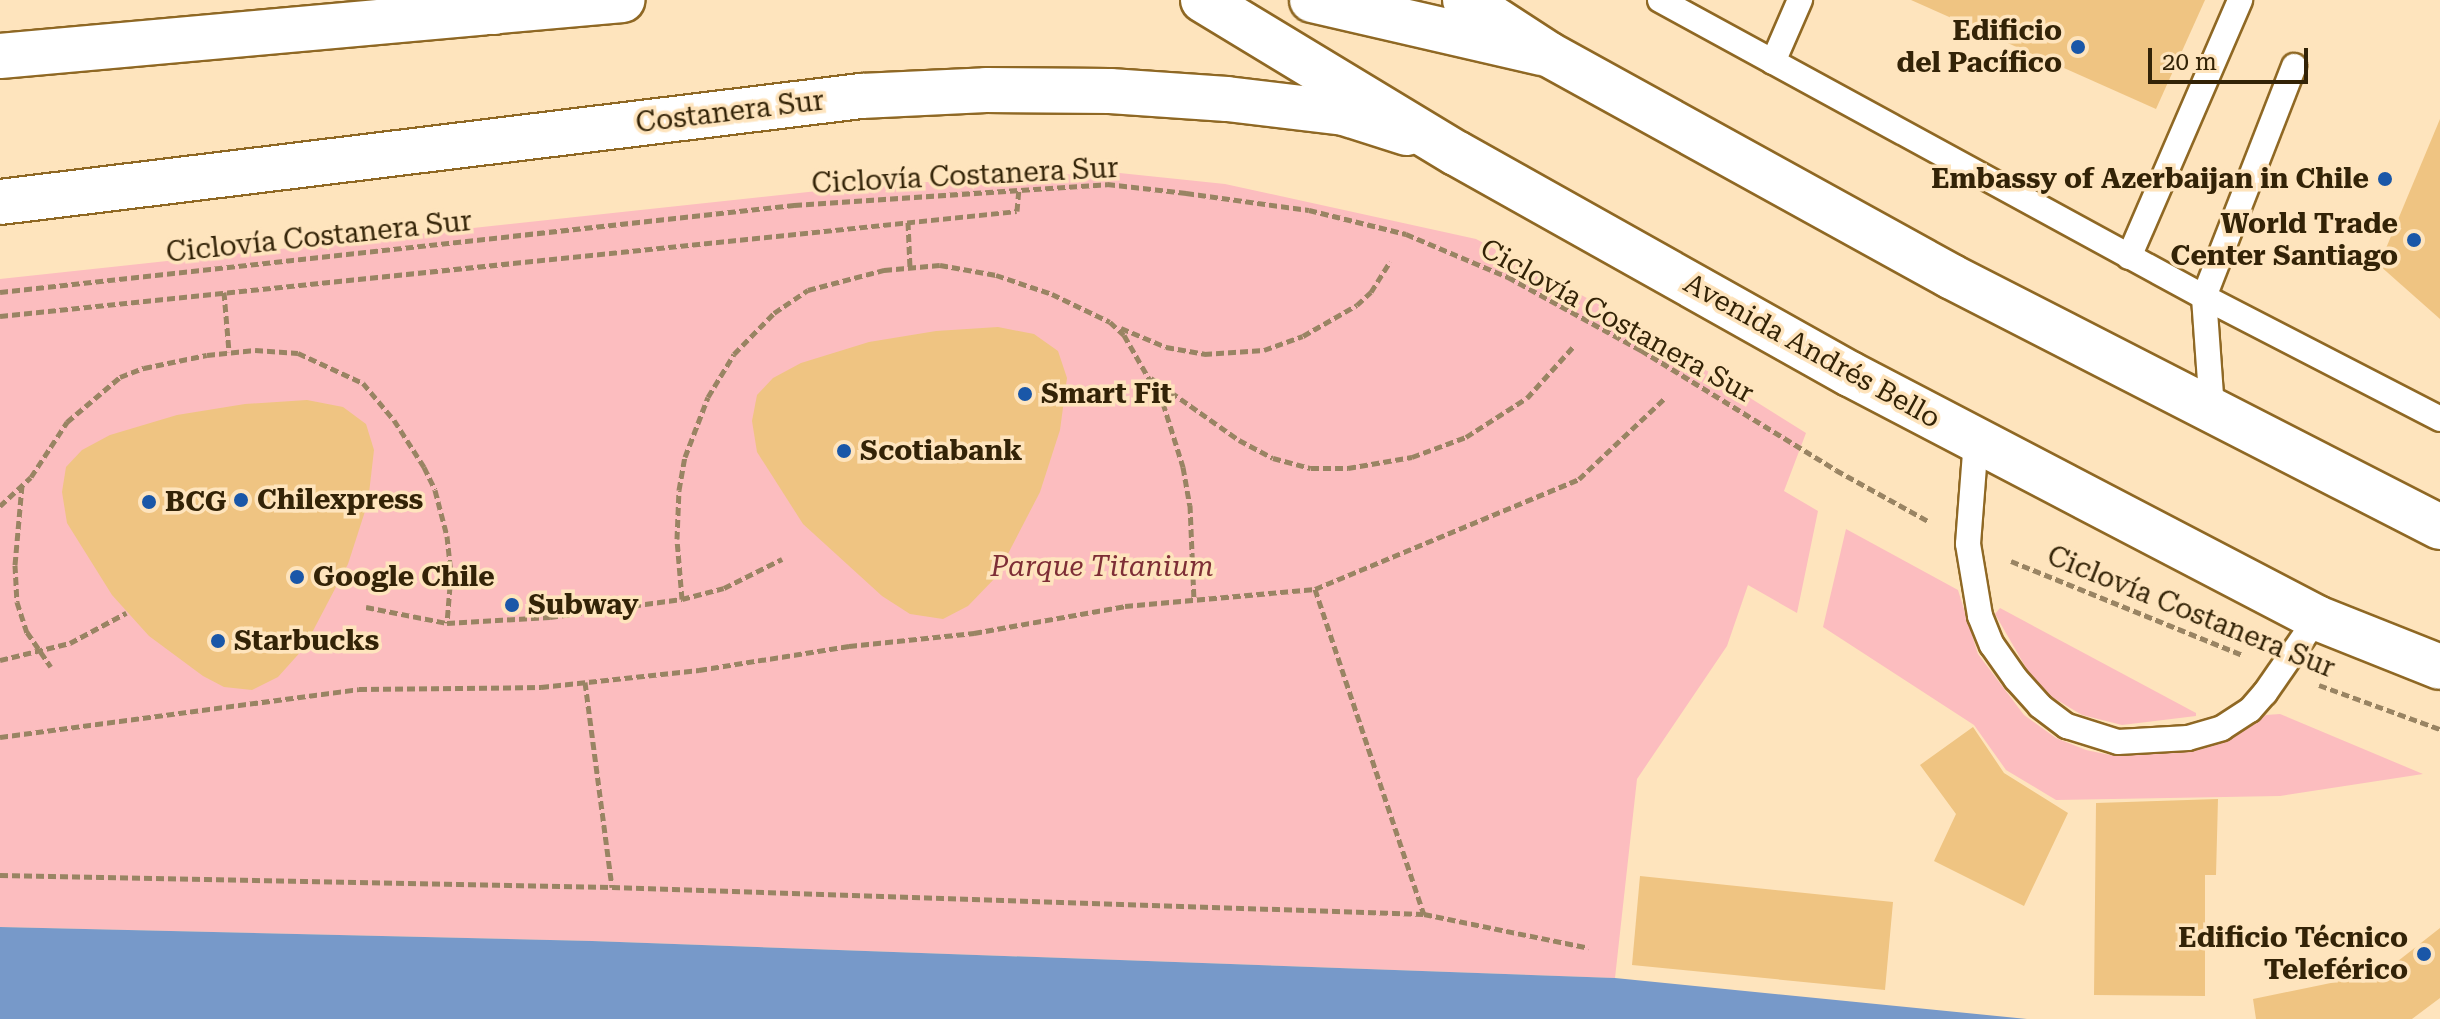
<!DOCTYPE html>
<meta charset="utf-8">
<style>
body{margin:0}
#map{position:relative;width:2440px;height:1019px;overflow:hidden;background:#fee4bd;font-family:"Roboto Serif",serif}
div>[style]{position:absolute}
.green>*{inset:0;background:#fcbdbf}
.water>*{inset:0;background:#7799c9}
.building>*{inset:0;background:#efc482}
.path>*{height:5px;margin-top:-2.5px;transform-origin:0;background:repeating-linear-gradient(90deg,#998463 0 8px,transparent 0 12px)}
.roads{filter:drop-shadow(2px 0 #8f6824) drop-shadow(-2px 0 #8f6824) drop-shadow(0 2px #8f6824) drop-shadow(0 -2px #8f6824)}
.lane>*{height:24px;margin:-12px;padding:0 12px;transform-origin:12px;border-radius:12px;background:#fff}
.secondary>*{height:44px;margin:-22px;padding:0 22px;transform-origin:22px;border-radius:22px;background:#fff}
.primary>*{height:44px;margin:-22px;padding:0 22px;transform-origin:22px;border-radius:22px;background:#fff}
.dots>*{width:22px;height:22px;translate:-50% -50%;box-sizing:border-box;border:4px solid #fee4bd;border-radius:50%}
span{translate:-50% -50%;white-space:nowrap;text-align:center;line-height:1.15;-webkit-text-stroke:7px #fee4bd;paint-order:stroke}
.poi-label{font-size:28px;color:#332307;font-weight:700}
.right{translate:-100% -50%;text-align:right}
.left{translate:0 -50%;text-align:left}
.street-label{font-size:28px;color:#332307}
.park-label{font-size:28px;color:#7e2e36;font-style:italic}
.scale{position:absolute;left:2148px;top:48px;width:160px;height:36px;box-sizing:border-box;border:4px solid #332307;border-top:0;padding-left:10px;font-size:24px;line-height:28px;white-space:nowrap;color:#332307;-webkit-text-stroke:6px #fee4bd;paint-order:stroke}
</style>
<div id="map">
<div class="green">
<div style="clip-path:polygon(1110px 172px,1225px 184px,1476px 239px,1615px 313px,1806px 433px,1784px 491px,1818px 511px,1797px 613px,1748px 585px,1727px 646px,1637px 779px,1615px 978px,592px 941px,0 927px,0 279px,873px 185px)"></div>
<div style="clip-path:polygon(1846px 529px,1958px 590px,1978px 654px,2024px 715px,2056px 738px,2086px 750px,2115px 756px,2194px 751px,2219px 742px,2266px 715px,2280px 714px,2423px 774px,2280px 796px,2056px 800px,2006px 770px,1974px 725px,1823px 627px)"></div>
<div style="clip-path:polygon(2000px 608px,2196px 713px,2196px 716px,2122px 725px,2082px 715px,2052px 697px,2029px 673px,1995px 614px)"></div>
</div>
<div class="water">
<div style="clip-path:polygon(0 927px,592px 941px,1615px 978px,2027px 1019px,0 1019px)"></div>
</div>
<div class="building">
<div style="clip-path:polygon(1911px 0,2205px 0,2156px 109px)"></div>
<div style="clip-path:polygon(2440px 119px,2440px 319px,2379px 265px)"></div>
<div style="clip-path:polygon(998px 327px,1034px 334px,1058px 351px,1067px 378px,1060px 430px,1040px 492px,996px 577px,968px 606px,943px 619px,910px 614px,882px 596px,803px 524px,757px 452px,752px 421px,757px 395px,773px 378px,801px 363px,869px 342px,936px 331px)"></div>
<div style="clip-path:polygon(307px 400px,343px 407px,366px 424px,374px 450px,368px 502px,348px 564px,304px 648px,278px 677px,252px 690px,224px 687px,203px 676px,149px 636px,112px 595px,67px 523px,62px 492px,66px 467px,82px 450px,110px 435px,177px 415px,245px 404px)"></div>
<div style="clip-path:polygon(1973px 727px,2004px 773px,2068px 813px,2024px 906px,1934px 861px,1956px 814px,1920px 765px)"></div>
<div style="clip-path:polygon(2218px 799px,2216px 875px,2205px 875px,2205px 996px,2094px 995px,2096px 803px)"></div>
<div style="clip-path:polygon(1640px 876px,1893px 902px,1885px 990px,1632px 965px)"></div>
<div style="clip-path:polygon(2440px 928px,2440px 998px,2412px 1019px,2256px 1019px,2253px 999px,2384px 972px)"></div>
</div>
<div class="path">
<div style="left:908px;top:222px;width:46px;rotate:87.5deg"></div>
<div style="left:0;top:292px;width:799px;rotate:-6.25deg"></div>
<div style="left:794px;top:205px;width:314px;rotate:-3.8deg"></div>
<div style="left:1107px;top:184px;width:80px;rotate:6.5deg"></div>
<div style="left:1186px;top:193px;width:124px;rotate:7.9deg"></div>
<div style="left:1309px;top:210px;width:100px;rotate:13.9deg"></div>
<div style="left:1406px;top:234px;width:111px;rotate:22.9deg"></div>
<div style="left:1508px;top:277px;width:152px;rotate:28.8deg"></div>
<div style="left:1641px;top:350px;width:229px;rotate:31.6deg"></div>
<div style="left:1836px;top:470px;width:107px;rotate:29deg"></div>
<div style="left:224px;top:292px;width:60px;rotate:85.2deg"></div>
<div style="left:0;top:316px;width:1022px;rotate:-5.89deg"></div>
<div style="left:1017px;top:211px;width:22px;rotate:-85deg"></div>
<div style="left:1121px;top:328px;width:49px;rotate:22.9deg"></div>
<div style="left:1166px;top:347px;width:39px;rotate:10deg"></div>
<div style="left:1204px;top:354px;width:60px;rotate:-3.8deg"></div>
<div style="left:1264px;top:350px;width:41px;rotate:-19.7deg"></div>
<div style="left:1303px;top:336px;width:62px;rotate:-29.9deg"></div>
<div style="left:1357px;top:305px;width:19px;rotate:-43deg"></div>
<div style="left:1371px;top:292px;width:36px;rotate:-58deg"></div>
<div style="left:1151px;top:378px;width:108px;rotate:35.2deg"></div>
<div style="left:1239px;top:440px;width:38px;rotate:28deg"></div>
<div style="left:1273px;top:458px;width:39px;rotate:15deg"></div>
<div style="left:1311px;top:468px;width:37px"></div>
<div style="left:1348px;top:468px;width:65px;rotate:-9.8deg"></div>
<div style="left:1412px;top:457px;width:58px;rotate:-20.3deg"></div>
<div style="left:1466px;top:437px;width:72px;rotate:-32.6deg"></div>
<div style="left:1527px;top:398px;width:69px;rotate:-48deg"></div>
<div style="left:22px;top:485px;width:80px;rotate:95deg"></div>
<div style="left:15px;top:565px;width:37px;rotate:87deg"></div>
<div style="left:17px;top:602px;width:32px;rotate:72deg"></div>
<div style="left:27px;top:632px;width:42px;rotate:55.6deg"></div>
<div style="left:0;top:506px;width:42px;rotate:-43.1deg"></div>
<div style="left:31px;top:477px;width:66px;rotate:-56.8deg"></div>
<div style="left:67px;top:422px;width:70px;rotate:-40.3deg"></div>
<div style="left:120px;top:377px;width:26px;rotate:-21deg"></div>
<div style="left:144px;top:368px;width:64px;rotate:-11.7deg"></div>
<div style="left:207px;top:355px;width:48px;rotate:-5.9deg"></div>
<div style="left:255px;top:350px;width:43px;rotate:4deg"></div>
<div style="left:298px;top:353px;width:72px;rotate:24.8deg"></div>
<div style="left:363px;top:383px;width:48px;rotate:50deg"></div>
<div style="left:394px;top:420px;width:56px;rotate:57.4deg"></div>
<div style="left:424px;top:467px;width:25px;rotate:64deg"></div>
<div style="left:435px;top:490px;width:48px;rotate:75.4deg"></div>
<div style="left:447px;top:536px;width:38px;rotate:84deg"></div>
<div style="left:451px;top:574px;width:49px;rotate:94.7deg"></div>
<div style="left:2011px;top:561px;width:249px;rotate:22.1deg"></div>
<div style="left:1315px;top:589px;width:343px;rotate:71.5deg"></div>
<div style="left:682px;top:599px;width:60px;rotate:-94.8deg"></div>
<div style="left:677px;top:539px;width:49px;rotate:-87.7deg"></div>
<div style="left:679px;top:490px;width:34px;rotate:-80deg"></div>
<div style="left:685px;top:457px;width:64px;rotate:-69deg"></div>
<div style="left:708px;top:397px;width:50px;rotate:-58.8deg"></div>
<div style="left:734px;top:354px;width:57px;rotate:-45.7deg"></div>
<div style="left:774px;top:313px;width:41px;rotate:-34.1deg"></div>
<div style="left:808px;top:290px;width:79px;rotate:-14.7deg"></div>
<div style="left:884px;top:270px;width:56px;rotate:-5.1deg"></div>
<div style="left:940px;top:265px;width:57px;rotate:10.1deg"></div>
<div style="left:996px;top:275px;width:59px;rotate:18.7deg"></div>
<div style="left:1052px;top:294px;width:64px;rotate:25.8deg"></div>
<div style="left:1110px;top:322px;width:19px;rotate:43deg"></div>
<div style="left:1124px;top:335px;width:78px;rotate:60.2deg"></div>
<div style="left:1163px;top:403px;width:67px;rotate:72.6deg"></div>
<div style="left:1183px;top:467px;width:39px;rotate:80deg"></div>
<div style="left:1190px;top:505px;width:95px;rotate:87.6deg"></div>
<div style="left:366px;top:607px;width:83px;rotate:11.2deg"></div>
<div style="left:447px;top:623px;width:103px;rotate:-3.3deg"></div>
<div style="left:550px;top:617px;width:133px;rotate:-7.8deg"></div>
<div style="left:682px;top:599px;width:43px;rotate:-14.7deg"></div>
<div style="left:724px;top:588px;width:65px;rotate:-26.6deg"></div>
<div style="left:0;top:660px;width:72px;rotate:-13.7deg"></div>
<div style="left:70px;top:643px;width:64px;rotate:-28.2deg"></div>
<div style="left:585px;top:682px;width:207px;rotate:82.5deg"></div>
<div style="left:2319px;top:685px;width:129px;rotate:20deg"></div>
<div style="left:0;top:737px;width:362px;rotate:-7.6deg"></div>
<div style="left:359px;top:689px;width:182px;rotate:-0.6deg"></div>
<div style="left:541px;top:687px;width:159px;rotate:-6.1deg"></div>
<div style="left:699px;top:670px;width:152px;rotate:-9.1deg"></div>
<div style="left:849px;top:646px;width:126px;rotate:-5.9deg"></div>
<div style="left:974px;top:633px;width:153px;rotate:-10.1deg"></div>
<div style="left:1125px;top:606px;width:191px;rotate:-5.1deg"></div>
<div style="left:1315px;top:589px;width:286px;rotate:-22.6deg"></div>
<div style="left:1579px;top:479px;width:117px;rotate:-43.3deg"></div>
<div style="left:0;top:875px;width:612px;rotate:1.12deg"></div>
<div style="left:612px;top:887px;width:812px;rotate:1.9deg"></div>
<div style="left:1424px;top:914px;width:168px;rotate:11.6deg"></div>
</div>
<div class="roads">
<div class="lane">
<div style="left:1660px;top:0;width:620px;rotate:28.63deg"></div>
<div style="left:2204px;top:297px;width:266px;rotate:27.3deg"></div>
<div style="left:1773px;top:62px;width:68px;rotate:-66.5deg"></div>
<div style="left:2129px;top:257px;width:280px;rotate:-66.6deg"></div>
<div style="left:2212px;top:409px;width:112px;rotate:-94.1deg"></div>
<div style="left:2204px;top:297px;width:248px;rotate:-68.7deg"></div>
<div style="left:1976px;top:440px;width:104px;rotate:94.4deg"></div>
<div style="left:1968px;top:544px;width:73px;rotate:80.5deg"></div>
<div style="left:1980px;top:616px;width:31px;rotate:68deg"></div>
<div style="left:1992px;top:645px;width:42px;rotate:54.8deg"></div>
<div style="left:2016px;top:679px;width:36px;rotate:48deg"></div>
<div style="left:2040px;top:706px;width:34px;rotate:37deg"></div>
<div style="left:2067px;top:726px;width:53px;rotate:17.4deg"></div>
<div style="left:2118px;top:742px;width:70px;rotate:-3.3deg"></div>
<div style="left:2188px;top:738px;width:35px;rotate:-16deg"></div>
<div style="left:2222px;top:728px;width:33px;rotate:-33deg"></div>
<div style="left:2250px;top:710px;width:23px;rotate:-49deg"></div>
<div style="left:2265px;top:693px;width:91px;rotate:-55.3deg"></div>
</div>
<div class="secondary">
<div style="left:1312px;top:0;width:236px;rotate:13deg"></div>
<div style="left:0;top:56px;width:625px;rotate:-5.14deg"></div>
<div style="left:0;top:202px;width:868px;rotate:-7.02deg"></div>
<div style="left:861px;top:96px;width:125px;rotate:-2.7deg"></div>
<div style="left:986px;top:90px;width:124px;rotate:0.5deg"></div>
<div style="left:1110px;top:91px;width:117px;rotate:3.9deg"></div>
<div style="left:1227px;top:99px;width:118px;rotate:6.8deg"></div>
<div style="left:1344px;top:113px;width:66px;rotate:17.6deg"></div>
</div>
<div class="primary">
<div style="left:1203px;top:0;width:296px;rotate:31.2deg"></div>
<div style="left:1456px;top:153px;width:452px;rotate:29.3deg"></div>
<div style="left:1850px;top:374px;width:527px;rotate:27.59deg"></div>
<div style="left:2317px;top:618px;width:132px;rotate:21.7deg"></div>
<div style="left:1465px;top:0;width:99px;rotate:33deg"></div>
<div style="left:1548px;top:54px;width:461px;rotate:28.9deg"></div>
<div style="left:1952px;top:277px;width:548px;rotate:27.13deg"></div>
<div style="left:494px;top:12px;width:29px;rotate:-25deg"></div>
</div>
</div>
<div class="dots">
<div style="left:2078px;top:47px;background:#1a57a8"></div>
<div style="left:2385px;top:179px;background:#1a57a8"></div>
<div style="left:2414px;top:240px;background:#1a57a8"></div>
<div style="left:1025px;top:394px;background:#1a57a8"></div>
<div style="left:844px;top:451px;background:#1a57a8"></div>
<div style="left:241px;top:500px;background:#1a57a8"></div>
<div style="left:149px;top:502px;background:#1a57a8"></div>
<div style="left:297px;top:577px;background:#1a57a8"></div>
<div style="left:512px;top:605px;background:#1a57a8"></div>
<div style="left:218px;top:641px;background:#1a57a8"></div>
<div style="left:2424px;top:954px;background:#1a57a8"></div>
</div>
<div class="poi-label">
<span class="right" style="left:2062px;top:47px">Edificio<br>del Pacífico</span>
<span class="right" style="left:2369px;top:179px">Embassy of Azerbaijan in Chile</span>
<span class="right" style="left:2398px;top:240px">World Trade<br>Center Santiago</span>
<span class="left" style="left:1041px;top:394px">Smart Fit</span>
<span class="left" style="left:860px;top:451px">Scotiabank</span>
<span class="left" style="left:257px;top:500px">Chilexpress</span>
<span class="left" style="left:165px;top:502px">BCG</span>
<span class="left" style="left:313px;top:577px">Google Chile</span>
<span class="left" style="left:528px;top:605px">Subway</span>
<span class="left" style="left:234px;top:641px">Starbucks</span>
<span class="right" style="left:2408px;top:954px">Edificio Técnico<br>Teleférico</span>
</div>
<div class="street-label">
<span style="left:730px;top:112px;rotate:-7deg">Costanera Sur</span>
<span style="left:965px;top:176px;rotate:-3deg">Ciclovía Costanera Sur</span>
<span style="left:319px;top:237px;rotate:-6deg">Ciclovía Costanera Sur</span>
<span style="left:1617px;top:321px;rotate:29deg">Ciclovía Costanera Sur</span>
<span style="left:1812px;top:351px;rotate:29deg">Avenida Andrés Bello</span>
<span style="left:2191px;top:612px;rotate:22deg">Ciclovía Costanera Sur</span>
</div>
<div class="park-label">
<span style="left:1102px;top:567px">Parque Titanium</span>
</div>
<div class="scale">20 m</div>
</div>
